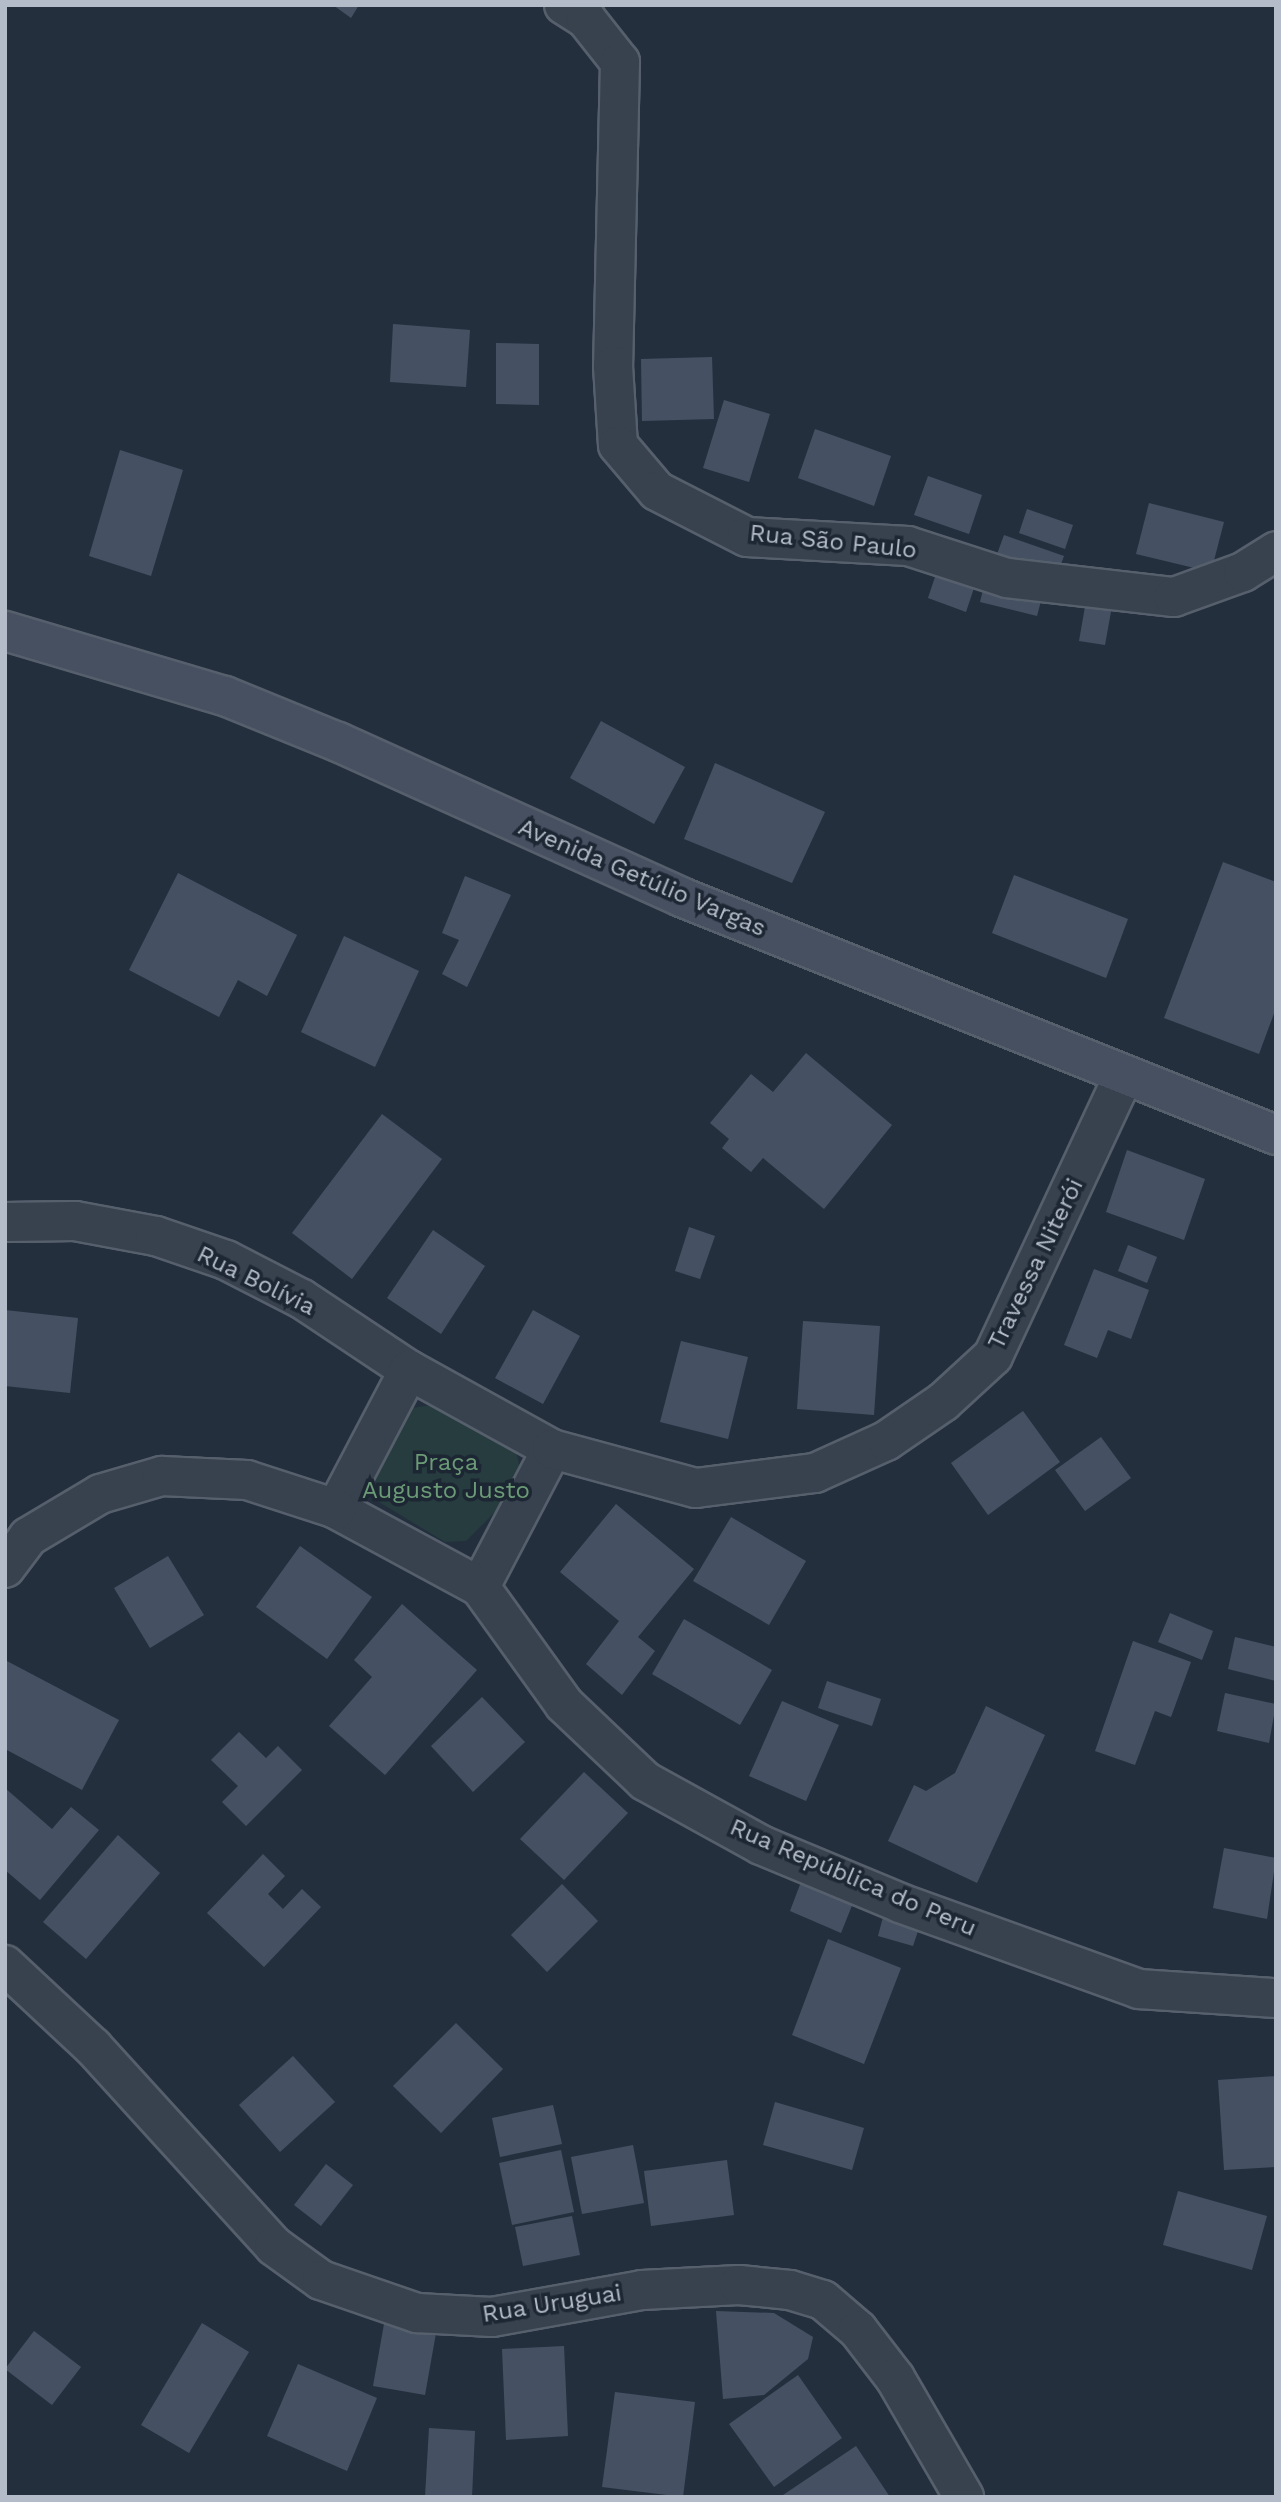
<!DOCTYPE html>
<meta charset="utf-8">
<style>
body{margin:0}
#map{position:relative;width:1281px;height:2502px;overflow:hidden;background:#242f3e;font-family:"Work Sans",sans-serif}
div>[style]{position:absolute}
.green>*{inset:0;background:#263c3f}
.building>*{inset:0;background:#455162}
.roads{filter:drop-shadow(2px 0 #565f6c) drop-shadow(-2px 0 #565f6c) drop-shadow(0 2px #565f6c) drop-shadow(0 -2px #565f6c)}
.street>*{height:38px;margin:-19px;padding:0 19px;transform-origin:19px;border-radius:19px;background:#38414e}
.secondary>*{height:38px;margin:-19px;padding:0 19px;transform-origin:19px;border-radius:19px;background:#465061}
span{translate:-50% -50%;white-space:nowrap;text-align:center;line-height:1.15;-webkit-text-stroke:7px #1d2633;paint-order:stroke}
.street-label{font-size:24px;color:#b4bcc9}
.park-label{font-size:24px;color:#6b9a76}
.frame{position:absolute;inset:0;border:7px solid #b4bcc9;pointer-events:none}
</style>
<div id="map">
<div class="green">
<div style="clip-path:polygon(432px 1405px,516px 1451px,520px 1468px,503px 1504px,466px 1541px,445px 1542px,374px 1499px,369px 1483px,411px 1408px)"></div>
</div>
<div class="building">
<div style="clip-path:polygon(333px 5px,359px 5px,351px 18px)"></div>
<div style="clip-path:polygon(393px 324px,470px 330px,466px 387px,390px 382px)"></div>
<div style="clip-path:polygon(496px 343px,539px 344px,539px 405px,496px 404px)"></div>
<div style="clip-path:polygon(712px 357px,714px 419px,642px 421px,641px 359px)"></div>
<div style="clip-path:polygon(724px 400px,770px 414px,749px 482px,703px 468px)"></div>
<div style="clip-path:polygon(815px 429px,891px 456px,874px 506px,798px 478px)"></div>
<div style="clip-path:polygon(120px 450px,183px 470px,151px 576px,89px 556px)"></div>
<div style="clip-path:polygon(928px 476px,982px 495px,969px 534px,914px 515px)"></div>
<div style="clip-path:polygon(1149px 503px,1224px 522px,1211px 572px,1136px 554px)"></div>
<div style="clip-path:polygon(1027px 509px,1073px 525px,1065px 549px,1019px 533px)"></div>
<div style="clip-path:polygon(1004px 535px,1064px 556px,1056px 578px,996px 557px)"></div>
<div style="clip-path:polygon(938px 568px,976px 582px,966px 612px,928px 598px)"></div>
<div style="clip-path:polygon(985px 582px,1042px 597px,1037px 616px,980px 602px)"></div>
<div style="clip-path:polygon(1086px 601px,1112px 606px,1105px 645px,1079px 641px)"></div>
<div style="clip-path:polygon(601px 721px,685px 767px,654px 824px,570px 778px)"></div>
<div style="clip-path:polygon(715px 763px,825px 812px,792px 883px,684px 839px)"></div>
<div style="clip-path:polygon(1223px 862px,1276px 882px,1276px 1008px,1259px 1054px,1164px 1018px)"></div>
<div style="clip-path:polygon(178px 873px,297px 935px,267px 996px,238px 980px,219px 1017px,129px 970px)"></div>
<div style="clip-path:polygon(1014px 875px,1128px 919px,1106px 978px,992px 933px)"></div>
<div style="clip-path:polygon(465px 876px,511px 895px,467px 987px,442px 974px,459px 940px,442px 933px)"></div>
<div style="clip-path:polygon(344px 936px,419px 971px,375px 1067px,301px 1032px)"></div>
<div style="clip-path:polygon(806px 1053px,892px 1125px,824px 1209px,763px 1158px,751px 1172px,722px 1148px,729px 1139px,710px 1123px,751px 1074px,773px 1092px)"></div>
<div style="clip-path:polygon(382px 1114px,442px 1159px,352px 1279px,292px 1233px)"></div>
<div style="clip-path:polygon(1127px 1150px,1205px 1179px,1184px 1240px,1106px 1212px)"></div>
<div style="clip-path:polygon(689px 1227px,715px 1236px,700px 1279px,675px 1271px)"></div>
<div style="clip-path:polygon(433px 1230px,485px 1266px,441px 1334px,387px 1298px)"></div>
<div style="clip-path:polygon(1128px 1245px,1157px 1257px,1147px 1283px,1118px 1271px)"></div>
<div style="clip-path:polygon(1094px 1269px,1149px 1290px,1131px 1339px,1108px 1330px,1097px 1358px,1064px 1345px)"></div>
<div style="clip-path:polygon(5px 1310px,78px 1318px,70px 1393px,5px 1386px)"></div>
<div style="clip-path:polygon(533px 1310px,580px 1336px,543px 1404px,495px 1378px)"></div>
<div style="clip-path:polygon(803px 1321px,880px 1326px,874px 1415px,797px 1409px)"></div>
<div style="clip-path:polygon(681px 1341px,748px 1357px,728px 1439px,660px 1422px)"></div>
<div style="clip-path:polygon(1023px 1411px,1060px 1462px,988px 1515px,951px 1463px)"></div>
<div style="clip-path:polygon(1101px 1437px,1131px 1478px,1085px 1511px,1055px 1470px)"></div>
<div style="clip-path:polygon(616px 1504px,694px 1569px,638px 1637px,655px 1651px,622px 1695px,586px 1664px,619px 1621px,560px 1572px)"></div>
<div style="clip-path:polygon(731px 1517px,806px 1561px,769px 1625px,693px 1581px)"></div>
<div style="clip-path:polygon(300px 1546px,372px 1597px,327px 1659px,256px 1607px)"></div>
<div style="clip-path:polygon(168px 1556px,204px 1615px,150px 1648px,114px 1588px)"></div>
<div style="clip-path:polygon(402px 1604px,477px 1670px,385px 1775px,329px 1726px,372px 1677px,354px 1660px)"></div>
<div style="clip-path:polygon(1170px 1613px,1213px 1631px,1202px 1660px,1158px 1642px)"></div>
<div style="clip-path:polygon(684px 1619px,772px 1670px,740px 1725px,652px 1674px)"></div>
<div style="clip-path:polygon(1235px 1637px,1276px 1647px,1276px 1681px,1228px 1669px)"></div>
<div style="clip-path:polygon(1133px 1641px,1191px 1662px,1171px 1717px,1155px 1711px,1135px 1765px,1095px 1751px)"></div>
<div style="clip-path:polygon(5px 1660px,119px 1720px,82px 1790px,5px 1749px)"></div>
<div style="clip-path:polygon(827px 1681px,881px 1699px,872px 1726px,818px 1708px)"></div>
<div style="clip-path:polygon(1225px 1693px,1276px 1704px,1269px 1743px,1217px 1731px)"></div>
<div style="clip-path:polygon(482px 1697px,525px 1742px,473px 1792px,431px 1746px)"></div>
<div style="clip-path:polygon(782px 1701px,839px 1725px,806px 1801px,749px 1776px)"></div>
<div style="clip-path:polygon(986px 1706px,1045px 1735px,977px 1883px,888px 1841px,914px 1785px,926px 1791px,955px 1773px)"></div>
<div style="clip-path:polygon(239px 1732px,266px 1758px,278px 1746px,302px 1770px,246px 1826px,222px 1802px,238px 1786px,211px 1760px)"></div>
<div style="clip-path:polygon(584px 1772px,628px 1813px,564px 1880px,520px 1839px)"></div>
<div style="clip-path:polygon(5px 1788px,52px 1829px,71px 1807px,99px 1830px,40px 1900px,5px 1870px)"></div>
<div style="clip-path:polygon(118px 1835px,160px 1873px,86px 1959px,43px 1922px)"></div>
<div style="clip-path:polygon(1224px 1848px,1276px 1858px,1267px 1919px,1213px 1908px)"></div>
<div style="clip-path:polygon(263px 1854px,285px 1876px,268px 1894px,283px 1909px,302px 1889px,321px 1907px,264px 1967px,207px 1913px)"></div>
<div style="clip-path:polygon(801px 1882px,853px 1903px,841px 1933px,790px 1911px)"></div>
<div style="clip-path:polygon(562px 1884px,598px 1921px,547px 1972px,511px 1935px)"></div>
<div style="clip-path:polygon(883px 1917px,919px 1928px,913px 1946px,878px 1936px)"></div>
<div style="clip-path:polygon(828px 1939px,901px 1968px,864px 2064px,792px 2035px)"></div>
<div style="clip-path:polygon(456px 2023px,503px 2069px,441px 2133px,393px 2086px)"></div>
<div style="clip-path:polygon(293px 2056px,335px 2102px,280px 2152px,239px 2105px)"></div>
<div style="clip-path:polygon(1276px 2076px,1276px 2167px,1224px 2170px,1218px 2080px)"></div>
<div style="clip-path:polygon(775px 2102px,864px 2128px,852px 2170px,763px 2145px)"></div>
<div style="clip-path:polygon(553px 2105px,562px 2144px,500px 2157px,492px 2118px)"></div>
<div style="clip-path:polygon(633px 2145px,644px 2203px,582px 2214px,571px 2157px)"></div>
<div style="clip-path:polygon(561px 2150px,574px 2212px,512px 2225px,499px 2163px)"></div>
<div style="clip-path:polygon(727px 2160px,734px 2215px,651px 2226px,644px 2171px)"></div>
<div style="clip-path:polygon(326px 2164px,353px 2185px,321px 2226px,294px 2205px)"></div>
<div style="clip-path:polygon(1178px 2191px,1267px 2216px,1252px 2270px,1163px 2245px)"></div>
<div style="clip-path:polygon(572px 2216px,580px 2255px,523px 2266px,515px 2227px)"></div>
<div style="clip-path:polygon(716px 2311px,774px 2313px,813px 2337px,808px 2359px,764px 2395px,723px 2399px)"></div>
<div style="clip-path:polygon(202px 2323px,249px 2352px,189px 2453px,141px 2425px)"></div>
<div style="clip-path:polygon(384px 2324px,436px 2333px,425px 2395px,373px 2386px)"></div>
<div style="clip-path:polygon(34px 2331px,81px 2367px,52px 2405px,5px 2369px)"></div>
<div style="clip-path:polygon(564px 2346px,568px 2436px,506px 2440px,502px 2349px)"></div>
<div style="clip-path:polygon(298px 2364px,377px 2398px,347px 2471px,267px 2436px)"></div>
<div style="clip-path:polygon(798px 2375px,842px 2438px,774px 2487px,729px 2424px)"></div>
<div style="clip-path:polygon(615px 2392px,695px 2402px,683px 2497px,602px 2487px)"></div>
<div style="clip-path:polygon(429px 2428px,475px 2431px,472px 2497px,425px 2497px)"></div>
<div style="clip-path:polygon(856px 2446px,890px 2497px,780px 2497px)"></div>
</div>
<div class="roads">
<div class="street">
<div style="left:564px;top:5px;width:26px;rotate:32deg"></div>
<div style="left:586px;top:19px;width:55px;rotate:51.7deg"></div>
<div style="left:620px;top:62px;width:304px;rotate:91.3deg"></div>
<div style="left:613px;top:366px;width:79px;rotate:86.4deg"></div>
<div style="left:618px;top:445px;width:60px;rotate:49.7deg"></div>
<div style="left:657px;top:491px;width:101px;rotate:27.1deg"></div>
<div style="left:747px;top:537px;width:161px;rotate:3.2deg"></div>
<div style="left:908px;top:546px;width:104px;rotate:17.9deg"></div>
<div style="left:1007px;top:578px;width:168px;rotate:6.5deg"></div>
<div style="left:1174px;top:597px;width:73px;rotate:-19.9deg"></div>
<div style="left:1243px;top:572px;width:39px;rotate:-32deg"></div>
<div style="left:5px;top:1222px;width:70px;rotate:-0.8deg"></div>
<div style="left:75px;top:1221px;width:82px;rotate:10.5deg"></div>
<div style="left:156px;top:1236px;width:74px;rotate:18.9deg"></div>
<div style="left:226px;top:1260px;width:85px;rotate:27.2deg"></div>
<div style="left:302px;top:1299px;width:128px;rotate:33.6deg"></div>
<div style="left:409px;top:1370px;width:163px;rotate:28.9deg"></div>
<div style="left:552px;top:1449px;width:156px;rotate:117.6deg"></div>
<div style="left:480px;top:1587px;width:164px;rotate:-151.6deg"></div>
<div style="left:336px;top:1509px;width:157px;rotate:-62.3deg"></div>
<div style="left:552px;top:1449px;width:149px;rotate:15.2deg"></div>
<div style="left:696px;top:1488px;width:120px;rotate:-7.2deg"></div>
<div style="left:815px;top:1473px;width:78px;rotate:-24.3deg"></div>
<div style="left:886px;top:1441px;width:69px;rotate:-34.4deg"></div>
<div style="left:943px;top:1402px;width:68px;rotate:-42.6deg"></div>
<div style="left:993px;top:1356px;width:308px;rotate:-65deg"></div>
<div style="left:5px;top:1568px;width:39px;rotate:-53deg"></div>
<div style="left:28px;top:1537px;width:84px;rotate:-30.8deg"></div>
<div style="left:100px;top:1494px;width:65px;rotate:-16.2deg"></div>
<div style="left:162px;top:1476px;width:85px;rotate:2.7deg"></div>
<div style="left:247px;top:1480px;width:94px;rotate:18deg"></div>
<div style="left:480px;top:1587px;width:144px;rotate:54.3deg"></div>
<div style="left:564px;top:1704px;width:112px;rotate:43.5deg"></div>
<div style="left:645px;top:1781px;width:132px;rotate:28.9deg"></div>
<div style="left:761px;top:1845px;width:151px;rotate:22.6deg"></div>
<div style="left:900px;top:1903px;width:254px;rotate:19.8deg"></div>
<div style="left:1139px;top:1989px;width:137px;rotate:3.8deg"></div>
<div style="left:5px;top:1965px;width:120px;rotate:43deg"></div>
<div style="left:93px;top:2047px;width:269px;rotate:47.7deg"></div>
<div style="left:274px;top:2246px;width:58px;rotate:35.9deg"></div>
<div style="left:321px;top:2280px;width:102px;rotate:19deg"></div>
<div style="left:417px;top:2313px;width:75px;rotate:3.1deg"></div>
<div style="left:492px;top:2317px;width:152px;rotate:-10.2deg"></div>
<div style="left:642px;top:2290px;width:97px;rotate:-3deg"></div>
<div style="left:739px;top:2285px;width:51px;rotate:5.6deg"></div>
<div style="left:790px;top:2290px;width:34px;rotate:17deg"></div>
<div style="left:823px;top:2300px;width:46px;rotate:40.6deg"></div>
<div style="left:858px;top:2330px;width:61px;rotate:52.4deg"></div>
<div style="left:895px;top:2378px;width:138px;rotate:59.9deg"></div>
</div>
<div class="secondary">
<div style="left:5px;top:631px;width:229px;rotate:16.5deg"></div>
<div style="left:225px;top:696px;width:122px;rotate:22.2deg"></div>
<div style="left:338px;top:742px;width:376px;rotate:24.3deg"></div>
<div style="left:681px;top:897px;width:641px;rotate:21.8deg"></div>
</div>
</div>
<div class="street-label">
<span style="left:833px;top:542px;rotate:6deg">Rua São Paulo</span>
<span style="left:642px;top:878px;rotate:23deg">Avenida Getúlio Vargas</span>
<span style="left:1036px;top:1264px;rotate:-64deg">Travessa Niterói</span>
<span style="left:256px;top:1281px;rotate:26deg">Rua Bolívia</span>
<span style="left:853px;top:1878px;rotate:23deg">Rua República do Peru</span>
<span style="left:552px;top:2304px;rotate:-9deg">Rua Uruguai</span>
</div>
<div class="park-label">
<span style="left:446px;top:1477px">Praça<br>Augusto Justo</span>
</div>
<div class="frame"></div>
</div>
